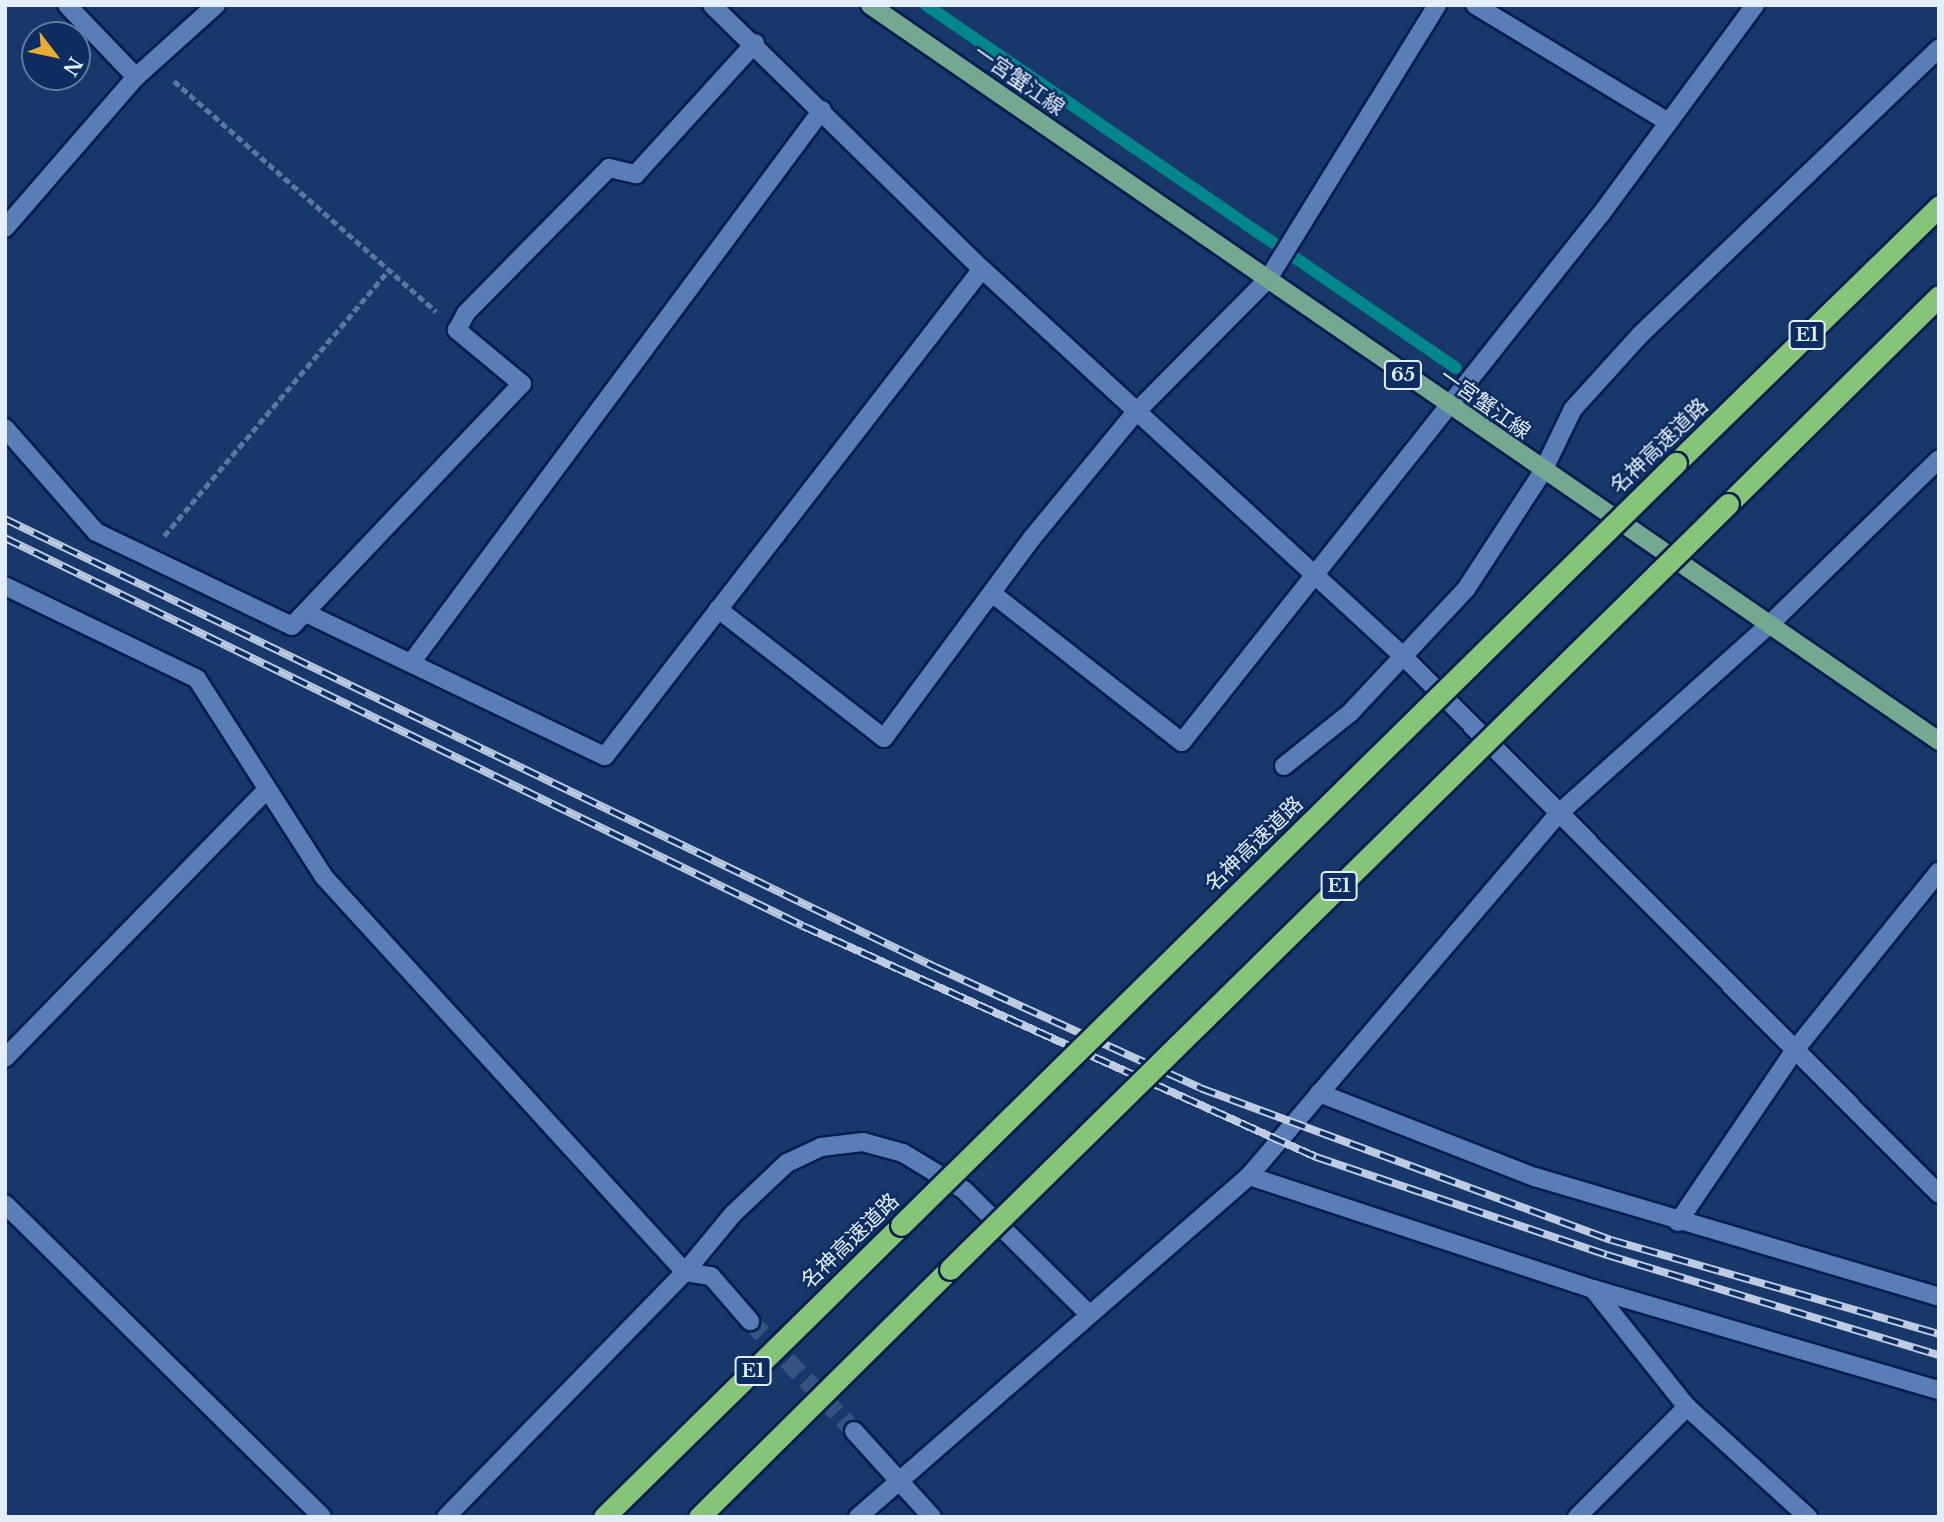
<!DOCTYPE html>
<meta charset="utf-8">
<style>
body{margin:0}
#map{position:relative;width:1944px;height:1522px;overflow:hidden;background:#18386c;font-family:"Libre Baskerville","Noto Sans JP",serif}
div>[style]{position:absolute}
.stream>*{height:12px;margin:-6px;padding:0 6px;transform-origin:6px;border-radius:6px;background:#00868b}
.minor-tunnel>*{height:18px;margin-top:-9px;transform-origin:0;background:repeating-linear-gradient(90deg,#375381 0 18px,transparent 0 27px)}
.path>*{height:4.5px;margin-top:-2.25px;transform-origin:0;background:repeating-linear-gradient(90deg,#5e769d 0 7px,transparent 0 10.5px)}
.roads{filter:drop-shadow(2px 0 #001d4e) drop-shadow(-2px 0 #001d4e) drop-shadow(0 2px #001d4e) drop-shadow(0 -2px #001d4e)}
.minor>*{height:18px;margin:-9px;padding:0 9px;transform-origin:9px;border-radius:9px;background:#597db6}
.major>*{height:18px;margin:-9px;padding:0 9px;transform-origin:9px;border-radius:9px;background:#74a890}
.highway>*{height:21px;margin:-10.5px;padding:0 10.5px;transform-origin:10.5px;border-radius:10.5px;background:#86c477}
.rail>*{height:8px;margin-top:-4px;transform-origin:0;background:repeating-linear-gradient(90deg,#0d2d60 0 16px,#becbe0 0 32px);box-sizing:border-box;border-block:2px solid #becbe0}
.bridges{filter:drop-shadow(2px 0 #001d4e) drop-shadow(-2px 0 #001d4e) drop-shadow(0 2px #001d4e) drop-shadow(0 -2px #001d4e)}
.highway-bridge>*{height:21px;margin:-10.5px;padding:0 10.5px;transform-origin:10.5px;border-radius:10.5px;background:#86c477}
span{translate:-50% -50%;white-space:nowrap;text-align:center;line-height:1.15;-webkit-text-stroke:5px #0d2d60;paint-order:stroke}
.shield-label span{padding:2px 5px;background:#0d2d60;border:2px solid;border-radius:5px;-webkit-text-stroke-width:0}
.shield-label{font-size:19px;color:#e4edfa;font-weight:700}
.street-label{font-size:21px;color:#e4edfa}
.frame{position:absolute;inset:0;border:7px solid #e4edfa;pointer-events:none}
.north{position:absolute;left:21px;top:21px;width:70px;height:70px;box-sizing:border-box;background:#0d2d60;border:2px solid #637a9e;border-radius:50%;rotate:122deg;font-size:19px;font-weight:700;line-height:28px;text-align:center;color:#e4edfa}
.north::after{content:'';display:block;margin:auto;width:24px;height:32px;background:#e8ac37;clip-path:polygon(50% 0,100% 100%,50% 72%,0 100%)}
</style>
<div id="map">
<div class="stream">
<div style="left:926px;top:5px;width:642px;rotate:34.41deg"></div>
</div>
<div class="minor-tunnel">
<div style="left:750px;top:1321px;width:151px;rotate:46.6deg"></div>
</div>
<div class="path">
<div style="left:174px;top:81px;width:349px;rotate:41.3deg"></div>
<div style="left:164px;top:536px;width:348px;rotate:-49.8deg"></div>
</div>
<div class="roads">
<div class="minor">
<div style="left:67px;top:5px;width:100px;rotate:46.2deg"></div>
<div style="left:712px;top:5px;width:378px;rotate:44.4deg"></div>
<div style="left:982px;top:269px;width:572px;rotate:42.59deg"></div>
<div style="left:1403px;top:656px;width:759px;rotate:45.11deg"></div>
<div style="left:1475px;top:5px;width:226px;rotate:31.2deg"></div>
<div style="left:5px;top:228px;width:200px;rotate:-49.1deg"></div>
<div style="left:136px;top:77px;width:108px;rotate:-42deg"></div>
<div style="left:5px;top:428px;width:138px;rotate:48.8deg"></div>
<div style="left:96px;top:532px;width:217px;rotate:25.6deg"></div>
<div style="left:292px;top:626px;width:334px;rotate:-46.5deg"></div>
<div style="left:522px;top:384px;width:85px;rotate:-140.3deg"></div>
<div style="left:457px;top:330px;width:19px;rotate:-62deg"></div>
<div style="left:466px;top:313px;width:204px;rotate:-45.4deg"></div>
<div style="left:609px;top:168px;width:28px;rotate:13deg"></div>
<div style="left:636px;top:174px;width:177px;rotate:-47.7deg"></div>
<div style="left:5px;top:586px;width:213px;rotate:25.8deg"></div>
<div style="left:197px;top:679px;width:235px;rotate:57.3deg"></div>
<div style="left:324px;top:877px;width:535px;rotate:47.58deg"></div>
<div style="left:685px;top:1272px;width:26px;rotate:9deg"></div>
<div style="left:711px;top:1276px;width:60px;rotate:49.1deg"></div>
<div style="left:993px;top:594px;width:240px;rotate:38.1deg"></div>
<div style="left:1182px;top:742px;width:674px;rotate:-51.57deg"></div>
<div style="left:1601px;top:214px;width:260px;rotate:-53.6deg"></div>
<div style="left:718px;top:609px;width:210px;rotate:37.9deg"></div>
<div style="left:884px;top:738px;width:249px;rotate:-53.5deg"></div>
<div style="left:1032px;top:538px;width:163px;rotate:-50.5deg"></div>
<div style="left:1136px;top:412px;width:187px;rotate:-45.2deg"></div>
<div style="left:1268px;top:279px;width:322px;rotate:-58.3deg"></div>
<div style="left:308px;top:614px;width:329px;rotate:25.6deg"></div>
<div style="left:605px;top:756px;width:616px;rotate:-52.26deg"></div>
<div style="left:411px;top:663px;width:689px;rotate:-53.38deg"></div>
<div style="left:1284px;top:766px;width:85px;rotate:-38.8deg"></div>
<div style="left:1350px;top:713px;width:170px;rotate:-46.9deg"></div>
<div style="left:1466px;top:589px;width:139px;rotate:-56.8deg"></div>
<div style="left:1542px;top:473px;width:71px;rotate:-64.2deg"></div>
<div style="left:1573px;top:409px;width:100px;rotate:-47.8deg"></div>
<div style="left:1640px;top:335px;width:414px;rotate:-43.8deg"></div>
<div style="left:5px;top:1058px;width:372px;rotate:-45.7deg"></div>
<div style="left:1319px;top:1093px;width:232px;rotate:21.3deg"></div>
<div style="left:1535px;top:1177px;width:421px;rotate:16.5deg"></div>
<div style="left:1249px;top:1176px;width:362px;rotate:18.2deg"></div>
<div style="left:1593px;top:1289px;width:360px;rotate:16.3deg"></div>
<div style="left:5px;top:1204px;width:445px;rotate:44.6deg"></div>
<div style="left:1678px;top:1222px;width:207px;rotate:-55.8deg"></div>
<div style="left:1794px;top:1051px;width:231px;rotate:-51.1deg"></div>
<div style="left:1593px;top:1289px;width:151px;rotate:51.5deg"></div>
<div style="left:1687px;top:1407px;width:164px;rotate:42.3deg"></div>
<div style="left:854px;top:1431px;width:116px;rotate:47.8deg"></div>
<div style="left:446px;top:1517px;width:342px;rotate:-45.7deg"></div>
<div style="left:685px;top:1272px;width:75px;rotate:-50.4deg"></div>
<div style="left:733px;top:1214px;width:74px;rotate:-43.4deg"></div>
<div style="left:787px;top:1163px;width:38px;rotate:-25deg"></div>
<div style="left:821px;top:1147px;width:42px;rotate:-6.8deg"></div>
<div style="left:863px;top:1142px;width:41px;rotate:15.4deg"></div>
<div style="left:903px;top:1153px;width:71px;rotate:31.2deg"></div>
<div style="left:964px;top:1190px;width:175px;rotate:44.8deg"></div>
<div style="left:858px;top:1517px;width:519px;rotate:-41.09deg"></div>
<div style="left:1249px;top:1176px;width:475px;rotate:-49.5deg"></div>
<div style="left:1557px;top:815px;width:286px;rotate:-41.9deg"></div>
<div style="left:1770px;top:624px;width:236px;rotate:-44.3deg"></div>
<div style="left:1577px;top:1517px;width:156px;rotate:-45deg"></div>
</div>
<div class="major">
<div style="left:870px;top:5px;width:1298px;rotate:34.55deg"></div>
</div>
<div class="highway">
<div style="left:1676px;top:463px;width:368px;rotate:-44.3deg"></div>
<div style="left:1728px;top:504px;width:296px;rotate:-44.6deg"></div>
<div style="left:604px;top:1517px;width:417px;rotate:-44.5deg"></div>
<div style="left:699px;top:1517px;width:353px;rotate:-44.7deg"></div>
</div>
</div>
<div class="rail">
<div style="left:5px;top:519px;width:1032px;rotate:25.72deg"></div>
<div style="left:935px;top:967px;width:291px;rotate:24.5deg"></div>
<div style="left:1200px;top:1088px;width:438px;rotate:20.3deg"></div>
<div style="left:1611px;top:1240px;width:341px;rotate:16deg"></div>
<div style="left:5px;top:538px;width:887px;rotate:25.93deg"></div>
<div style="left:803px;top:926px;width:563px;rotate:24.24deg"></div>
<div style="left:1316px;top:1157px;width:307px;rotate:18.6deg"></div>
<div style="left:1607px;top:1255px;width:347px;rotate:16.8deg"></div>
</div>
<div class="bridges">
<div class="highway-bridge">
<div style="left:901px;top:1225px;width:1087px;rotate:-44.52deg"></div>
<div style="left:950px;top:1269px;width:1091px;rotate:-44.52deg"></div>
</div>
</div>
<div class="shield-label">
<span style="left:1807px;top:335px">E1</span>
<span style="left:1403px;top:375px">65</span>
<span style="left:1339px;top:886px">E1</span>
<span style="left:753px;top:1371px">E1</span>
</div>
<div class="street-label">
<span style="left:1019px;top:80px;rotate:35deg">一宮蟹江線</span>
<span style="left:1485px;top:404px;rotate:35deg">一宮蟹江線</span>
<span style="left:1659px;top:446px;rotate:-44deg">名神高速道路</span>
<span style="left:1254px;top:844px;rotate:-44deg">名神高速道路</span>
<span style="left:850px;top:1241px;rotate:-44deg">名神高速道路</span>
</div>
<div class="frame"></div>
<div class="north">N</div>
</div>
